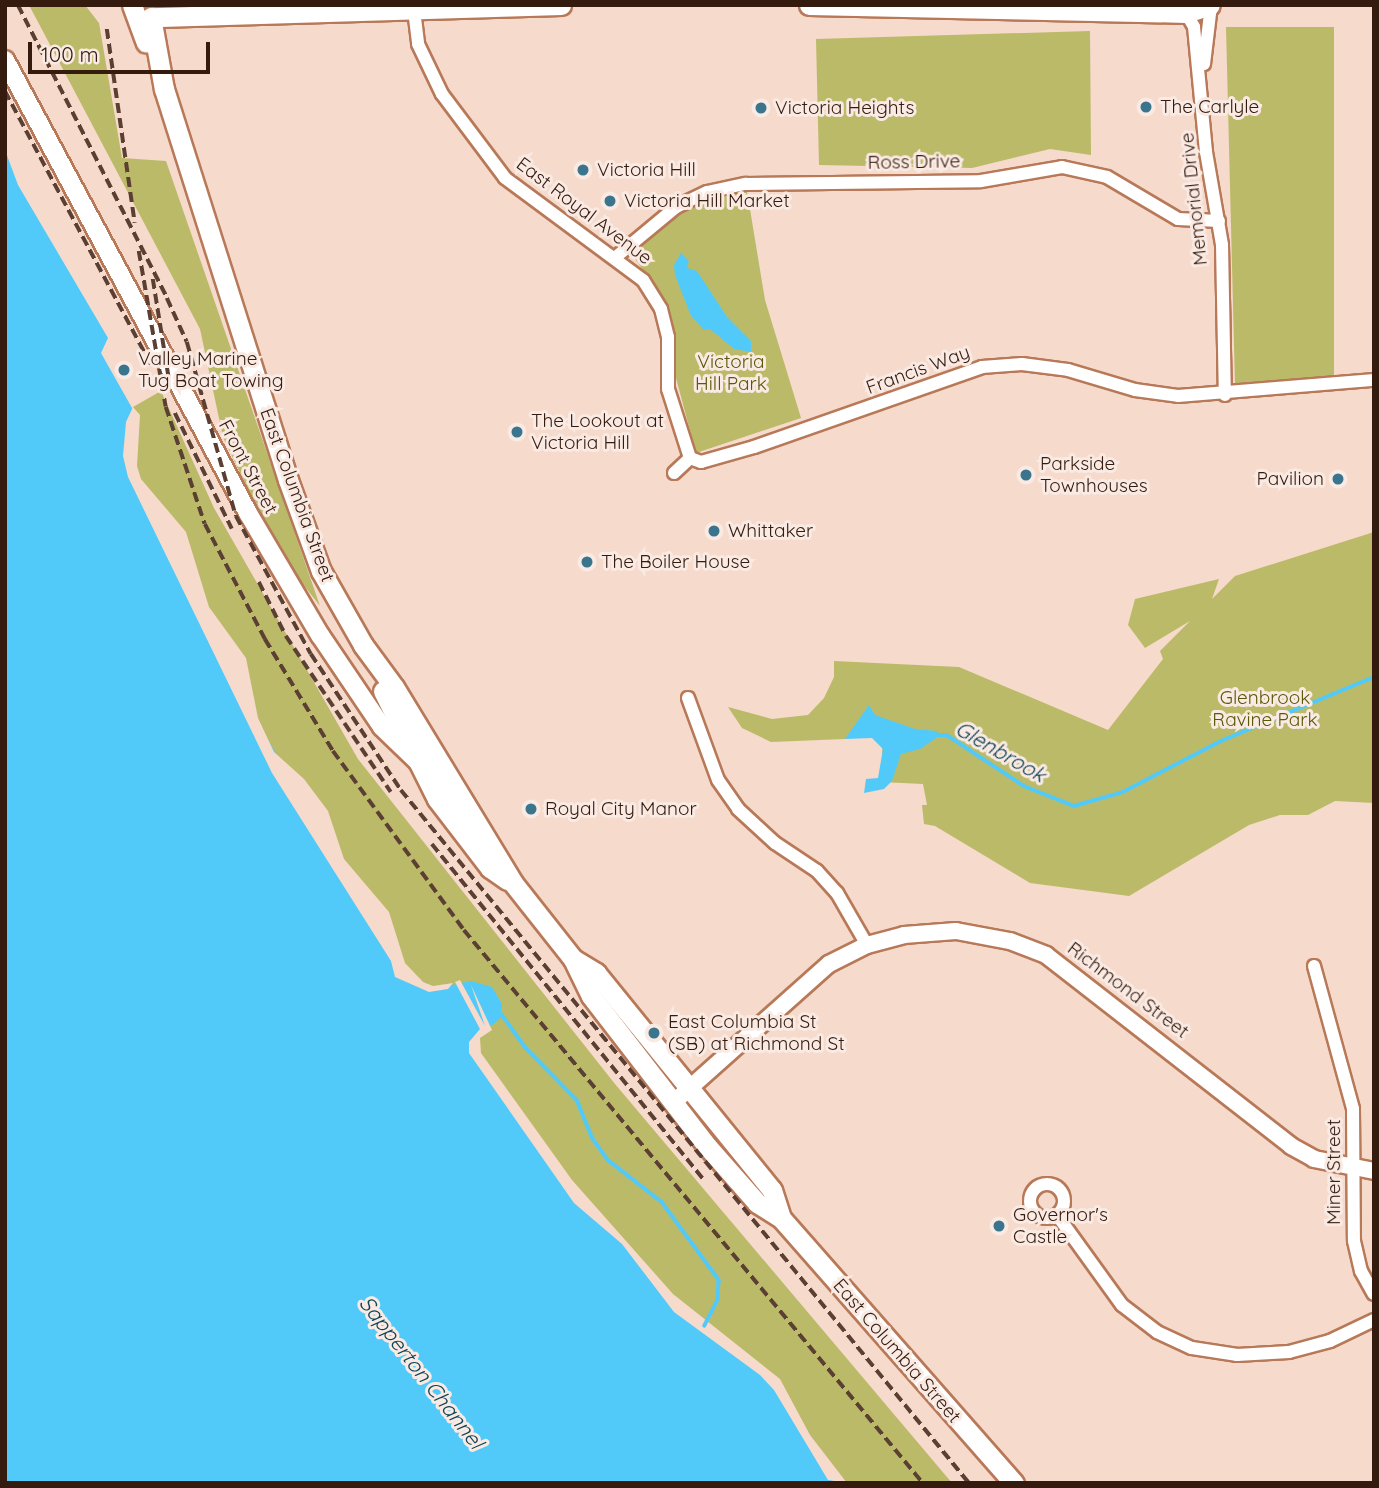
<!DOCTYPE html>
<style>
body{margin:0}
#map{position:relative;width:1379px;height:1488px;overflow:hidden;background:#f6dacc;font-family:Quicksand,sans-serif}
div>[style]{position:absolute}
.green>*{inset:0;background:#bbba68}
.water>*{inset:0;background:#51cafa}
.pier>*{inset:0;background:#f6dacc}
.stream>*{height:3.5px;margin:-1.75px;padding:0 1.75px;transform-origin:1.75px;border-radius:1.75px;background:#51cafa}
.roads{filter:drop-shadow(2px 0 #b87958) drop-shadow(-2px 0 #b87958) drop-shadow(0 2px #b87958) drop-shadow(0 -2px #b87958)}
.minor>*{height:12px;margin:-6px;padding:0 6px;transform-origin:6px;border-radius:6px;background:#fff}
.minor>.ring{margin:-6px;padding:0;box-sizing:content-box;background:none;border:12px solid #fff;border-radius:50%}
.tertiary>*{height:16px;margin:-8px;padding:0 8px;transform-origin:8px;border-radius:8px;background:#fff}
.secondary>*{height:18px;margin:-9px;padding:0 9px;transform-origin:9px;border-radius:9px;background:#fff}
.primary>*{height:19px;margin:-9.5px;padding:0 9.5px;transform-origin:9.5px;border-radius:9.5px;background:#fff}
.rail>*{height:3.5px;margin-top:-1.75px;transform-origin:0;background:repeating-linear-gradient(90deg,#5a3f32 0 10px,transparent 0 15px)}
.dots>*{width:19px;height:19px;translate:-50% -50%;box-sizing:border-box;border:4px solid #f9eae3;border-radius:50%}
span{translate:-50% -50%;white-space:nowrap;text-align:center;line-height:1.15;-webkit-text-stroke:6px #f9eae3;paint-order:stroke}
.poi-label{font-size:19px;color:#351b0e}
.left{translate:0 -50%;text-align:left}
.right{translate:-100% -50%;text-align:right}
.street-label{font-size:19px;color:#351b0e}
.park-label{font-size:19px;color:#5b5909}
.water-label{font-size:21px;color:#0f4357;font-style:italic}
.frame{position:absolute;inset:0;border:7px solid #351b0e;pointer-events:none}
.scale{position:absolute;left:28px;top:42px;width:182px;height:32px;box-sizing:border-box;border:4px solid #351b0e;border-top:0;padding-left:9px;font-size:21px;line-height:24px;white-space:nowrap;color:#351b0e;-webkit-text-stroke:5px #f9eae3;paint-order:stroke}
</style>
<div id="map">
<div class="green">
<div style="clip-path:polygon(29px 5px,85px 5px,99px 23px,122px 158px,166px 161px,320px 606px,295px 574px,245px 484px,223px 437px,200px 329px)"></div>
<div style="clip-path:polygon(1226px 27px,1334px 27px,1334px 377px,1235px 385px)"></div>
<div style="clip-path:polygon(1090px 31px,1091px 155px,1050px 149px,972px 168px,819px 165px,816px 39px)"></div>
<div style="clip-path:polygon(747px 191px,765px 300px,801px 418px,696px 453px,676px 378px,672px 321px,666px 301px,632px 255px,642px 241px,693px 206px)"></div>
<div style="clip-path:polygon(161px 391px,214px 508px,358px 759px,615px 1084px,952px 1483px,844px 1483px,585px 1202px,477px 1054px,471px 985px,432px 989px,402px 965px,352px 874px,273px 752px,255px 718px,247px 677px,138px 480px,133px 466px,133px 407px)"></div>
<div style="clip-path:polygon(1374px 532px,1374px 803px,1335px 801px,1308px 815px,1280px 815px,1249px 825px,1129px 896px,1030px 883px,935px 826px,924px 824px,922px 805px,927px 805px,923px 784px,881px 782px,883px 729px,845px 739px,771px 742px,742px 728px,728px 707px,772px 719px,808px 715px,824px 698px,834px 677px,834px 661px,959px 667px,1108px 730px,1163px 659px,1160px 651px,1190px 621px,1145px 648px,1128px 625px,1135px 599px,1219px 579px,1212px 599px,1235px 576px)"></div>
</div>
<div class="water">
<div style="clip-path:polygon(5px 150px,18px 185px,108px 338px,101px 353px,136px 415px,133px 466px,197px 581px,255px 718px,402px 965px,432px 989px,471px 981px,492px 987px,502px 1004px,500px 1019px,480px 1034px,477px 1053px,552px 1160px,671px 1297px,761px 1366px,844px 1483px,5px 1483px)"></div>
<div style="clip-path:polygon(681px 253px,689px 261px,687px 268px,697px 271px,727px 317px,751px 341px,751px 352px,734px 349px,710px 329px,704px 330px,691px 316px,675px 275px,674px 265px)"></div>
<div style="clip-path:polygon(869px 705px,875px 715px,915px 729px,937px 731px,939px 736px,920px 749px,901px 754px,892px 781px,884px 789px,864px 793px,866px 779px,878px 778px,883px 749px,872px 738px,845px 739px)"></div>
</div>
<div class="pier">
<div style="clip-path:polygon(133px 407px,140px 415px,137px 466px,141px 479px,186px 532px,209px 607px,246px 658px,258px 718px,274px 752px,304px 779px,328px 811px,344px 859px,389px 912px,405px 963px,423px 982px,433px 986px,453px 983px,448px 989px,429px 992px,395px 977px,391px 961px,272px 773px,128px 477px,123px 456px,126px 422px)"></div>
<div style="clip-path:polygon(460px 980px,485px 1026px,471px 985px,492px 1030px,480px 1038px,481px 1053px,572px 1180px,673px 1294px,780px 1379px,810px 1435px,847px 1483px,828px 1480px,774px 1390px,760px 1375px,674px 1312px,622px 1244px,574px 1203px,469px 1053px,469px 1042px,480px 1029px,455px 982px)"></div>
</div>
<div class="stream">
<div style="left:937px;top:735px;width:10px"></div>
<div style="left:947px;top:735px;width:92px;rotate:33.5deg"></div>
<div style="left:1024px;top:786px;width:54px;rotate:21.8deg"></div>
<div style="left:1074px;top:806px;width:51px;rotate:-15.9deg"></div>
<div style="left:1123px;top:792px;width:110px;rotate:-27.5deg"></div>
<div style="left:1221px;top:741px;width:166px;rotate:-22.7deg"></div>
<div style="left:500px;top:1012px;width:44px;rotate:54.2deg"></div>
<div style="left:526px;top:1048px;width:73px;rotate:45.6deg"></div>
<div style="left:577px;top:1100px;width:42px;rotate:67.7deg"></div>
<div style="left:593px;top:1139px;width:26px;rotate:54deg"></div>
<div style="left:608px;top:1160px;width:68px;rotate:37.9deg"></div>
<div style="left:662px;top:1202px;width:97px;rotate:53.8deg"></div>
<div style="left:719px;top:1280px;width:20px;rotate:93deg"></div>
<div style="left:718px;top:1300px;width:29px;rotate:117deg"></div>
</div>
<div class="roads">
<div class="minor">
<div style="left:414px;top:10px;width:34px;rotate:83deg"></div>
<div style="left:418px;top:44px;width:55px;rotate:64.4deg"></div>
<div style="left:442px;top:94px;width:105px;rotate:53.1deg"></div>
<div style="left:505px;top:178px;width:172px;rotate:36.5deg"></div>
<div style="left:643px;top:280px;width:34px;rotate:58deg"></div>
<div style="left:661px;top:309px;width:29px;rotate:76deg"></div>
<div style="left:668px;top:337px;width:52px;rotate:90deg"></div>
<div style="left:668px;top:389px;width:72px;rotate:72.3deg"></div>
<div style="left:1186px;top:13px;width:16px;rotate:60deg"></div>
<div style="left:1194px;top:27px;width:126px;rotate:84.5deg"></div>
<div style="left:1206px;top:152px;width:94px;rotate:80.2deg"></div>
<div style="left:1222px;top:245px;width:150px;rotate:88.9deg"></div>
<div style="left:1204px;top:64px;width:59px;rotate:-83.2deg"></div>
<div style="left:617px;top:256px;width:77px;rotate:-39.7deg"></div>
<div style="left:676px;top:207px;width:34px;rotate:-26deg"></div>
<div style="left:707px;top:192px;width:40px;rotate:-12deg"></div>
<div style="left:746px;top:184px;width:235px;rotate:-0.7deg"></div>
<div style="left:981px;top:181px;width:82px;rotate:-9.8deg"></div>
<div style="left:1062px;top:167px;width:46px;rotate:12.5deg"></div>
<div style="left:1107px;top:177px;width:82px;rotate:30.6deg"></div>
<div style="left:1178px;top:219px;width:41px;rotate:2.8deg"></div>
<div style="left:690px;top:458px;width:12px;rotate:20deg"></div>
<div style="left:701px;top:462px;width:55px;rotate:-15.8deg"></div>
<div style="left:754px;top:447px;width:242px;rotate:-19.3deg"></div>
<div style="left:982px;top:367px;width:40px;rotate:-4.3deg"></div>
<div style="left:1022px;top:364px;width:46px;rotate:7.4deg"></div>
<div style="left:1068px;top:370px;width:70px;rotate:16.6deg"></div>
<div style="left:1135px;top:390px;width:43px;rotate:7.9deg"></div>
<div style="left:1178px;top:396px;width:197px;rotate:-4.7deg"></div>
<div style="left:674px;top:473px;width:22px;rotate:-43deg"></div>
<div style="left:688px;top:698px;width:87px;rotate:69.9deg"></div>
<div style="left:718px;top:780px;width:35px;rotate:55deg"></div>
<div style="left:738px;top:809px;width:50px;rotate:42.6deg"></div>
<div style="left:775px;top:843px;width:50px;rotate:33.7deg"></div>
<div style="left:817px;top:871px;width:30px;rotate:48deg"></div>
<div style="left:837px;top:893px;width:60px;rotate:60deg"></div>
<div style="left:1314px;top:966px;width:148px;rotate:74.7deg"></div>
<div style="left:1353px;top:1109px;width:132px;rotate:89.6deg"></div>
<div style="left:1354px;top:1241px;width:31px;rotate:77deg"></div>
<div style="left:1361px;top:1271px;width:26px;rotate:61deg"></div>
<div class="ring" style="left:1030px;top:1184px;width:22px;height:22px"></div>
<div style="left:1057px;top:1215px;width:111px;rotate:54.2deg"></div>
<div style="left:1122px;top:1305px;width:44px;rotate:37.6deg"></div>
<div style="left:1157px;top:1332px;width:38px;rotate:25deg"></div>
<div style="left:1192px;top:1348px;width:46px;rotate:8.8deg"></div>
<div style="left:1237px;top:1355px;width:52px;rotate:-3.3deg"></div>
<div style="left:1289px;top:1352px;width:42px;rotate:-15deg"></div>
<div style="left:1330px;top:1341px;width:49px;rotate:-25.5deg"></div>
</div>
<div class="tertiary">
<div style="left:674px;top:1102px;width:208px;rotate:-41.7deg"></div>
<div style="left:829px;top:964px;width:42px;rotate:-26.6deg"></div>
<div style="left:867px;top:945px;width:38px;rotate:-15deg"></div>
<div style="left:904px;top:935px;width:52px;rotate:-4.4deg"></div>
<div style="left:956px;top:931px;width:55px;rotate:10.5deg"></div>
<div style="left:1010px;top:941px;width:39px;rotate:21deg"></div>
<div style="left:1046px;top:955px;width:311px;rotate:37.9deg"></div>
<div style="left:1291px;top:1146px;width:26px;rotate:29deg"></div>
<div style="left:1314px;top:1159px;width:61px;rotate:11.3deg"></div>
</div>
<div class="secondary">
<div style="left:5px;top:60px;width:514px;rotate:61.79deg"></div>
<div style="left:248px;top:513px;width:142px;rotate:59.5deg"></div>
<div style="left:320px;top:635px;width:111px;rotate:56deg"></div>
<div style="left:382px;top:727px;width:76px;rotate:43.9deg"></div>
<div style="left:437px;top:780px;width:52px;rotate:56deg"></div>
</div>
<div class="primary">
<div style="left:132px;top:5px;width:40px;rotate:69.8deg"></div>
<div style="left:561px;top:5px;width:410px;rotate:178.3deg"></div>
<div style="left:151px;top:17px;width:73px;rotate:79.8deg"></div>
<div style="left:164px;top:89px;width:410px;rotate:72.4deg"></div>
<div style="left:288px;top:480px;width:97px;rotate:70.1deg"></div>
<div style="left:321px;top:571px;width:85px;rotate:60.4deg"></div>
<div style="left:363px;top:645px;width:52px;rotate:53.6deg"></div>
<div style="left:394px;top:687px;width:229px;rotate:58.7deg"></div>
<div style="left:513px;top:883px;width:97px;rotate:51.7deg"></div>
<div style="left:573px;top:959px;width:41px;rotate:64.1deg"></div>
<div style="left:591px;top:996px;width:190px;rotate:52.3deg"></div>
<div style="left:707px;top:1146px;width:76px;rotate:48.7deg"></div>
<div style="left:757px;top:1203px;width:28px;rotate:32deg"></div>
<div style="left:781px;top:1218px;width:353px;rotate:48.7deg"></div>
<div style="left:809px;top:5px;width:377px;rotate:1.2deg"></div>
<div style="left:1186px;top:13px;width:25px;rotate:-18deg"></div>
<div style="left:383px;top:691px;width:121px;rotate:63.4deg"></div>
<div style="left:437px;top:799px;width:87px;rotate:52.5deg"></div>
<div style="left:490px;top:868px;width:21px;rotate:35deg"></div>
<div style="left:573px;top:959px;width:27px;rotate:31deg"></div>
<div style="left:596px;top:973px;width:279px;rotate:51deg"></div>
<div style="left:772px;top:1190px;width:29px;rotate:72deg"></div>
</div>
</div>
<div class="rail">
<div style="left:18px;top:5px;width:329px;rotate:63deg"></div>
<div style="left:167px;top:298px;width:48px;rotate:65.6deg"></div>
<div style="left:187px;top:342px;width:181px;rotate:74.3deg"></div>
<div style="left:236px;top:516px;width:157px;rotate:61.5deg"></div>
<div style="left:311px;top:654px;width:163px;rotate:56.5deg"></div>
<div style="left:401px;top:790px;width:896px;rotate:50.66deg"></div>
<div style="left:107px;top:29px;width:196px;rotate:81.8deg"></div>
<div style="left:5px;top:91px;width:312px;rotate:61.9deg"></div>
<div style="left:139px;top:251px;width:158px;rotate:80.2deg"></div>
<div style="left:166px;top:407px;width:123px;rotate:71.6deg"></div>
<div style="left:205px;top:524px;width:130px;rotate:62.4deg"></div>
<div style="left:265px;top:639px;width:131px;rotate:58.7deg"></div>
<div style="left:333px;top:751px;width:222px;rotate:53.8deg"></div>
<div style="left:464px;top:930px;width:719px;rotate:50.31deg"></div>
<div style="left:153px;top:279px;width:101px;rotate:80.9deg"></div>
<div style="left:175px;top:413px;width:129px;rotate:63.8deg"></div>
<div style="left:259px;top:582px;width:60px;rotate:63.4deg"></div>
<div style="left:286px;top:636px;width:188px;rotate:56.1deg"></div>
<div style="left:432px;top:844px;width:434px;rotate:51deg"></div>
</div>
<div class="dots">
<div style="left:1146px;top:107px;background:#3a748d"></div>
<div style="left:761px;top:108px;background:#3a748d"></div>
<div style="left:583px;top:170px;background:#3a748d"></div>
<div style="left:610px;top:201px;background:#3a748d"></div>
<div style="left:124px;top:370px;background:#3a748d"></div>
<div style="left:517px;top:432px;background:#3a748d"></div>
<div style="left:1026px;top:475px;background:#3a748d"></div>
<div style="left:1338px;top:479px;background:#3a748d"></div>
<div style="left:714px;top:531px;background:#3a748d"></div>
<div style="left:587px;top:562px;background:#3a748d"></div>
<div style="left:531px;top:809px;background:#3a748d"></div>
<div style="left:654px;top:1033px;background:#3a748d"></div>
<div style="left:999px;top:1226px;background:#3a748d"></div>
</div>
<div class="poi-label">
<span class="left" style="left:1160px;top:107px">The Carlyle</span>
<span class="left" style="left:775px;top:108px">Victoria Heights</span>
<span class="left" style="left:597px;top:170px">Victoria Hill</span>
<span class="left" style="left:624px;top:201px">Victoria Hill Market</span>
<span class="left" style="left:138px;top:370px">Valley Marine<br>Tug Boat Towing</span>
<span class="left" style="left:531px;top:432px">The Lookout at<br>Victoria Hill</span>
<span class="left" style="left:1040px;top:475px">Parkside<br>Townhouses</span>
<span class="right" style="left:1324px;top:479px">Pavilion</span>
<span class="left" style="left:728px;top:531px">Whittaker</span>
<span class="left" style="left:601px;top:562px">The Boiler House</span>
<span class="left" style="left:545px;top:809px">Royal City Manor</span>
<span class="left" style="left:668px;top:1033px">East Columbia St<br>(SB) at Richmond St</span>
<span class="left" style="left:1013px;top:1226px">Governor's<br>Castle</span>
</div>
<div class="street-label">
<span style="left:914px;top:162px;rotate:-1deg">Ross Drive</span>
<span style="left:1194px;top:199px;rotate:-96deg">Memorial Drive</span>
<span style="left:584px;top:211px;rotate:37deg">East Royal Avenue</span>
<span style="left:918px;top:370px;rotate:-20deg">Francis Way</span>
<span style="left:248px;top:467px;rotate:62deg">Front Street</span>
<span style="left:297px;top:495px;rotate:70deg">East Columbia Street</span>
<span style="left:1128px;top:990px;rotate:37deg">Richmond Street</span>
<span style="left:1334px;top:1172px;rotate:-90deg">Miner Street</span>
<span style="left:897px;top:1351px;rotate:49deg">East Columbia Street</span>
</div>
<div class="park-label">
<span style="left:731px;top:373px">Victoria<br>Hill Park</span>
<span style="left:1265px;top:709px">Glenbrook<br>Ravine Park</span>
</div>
<div class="water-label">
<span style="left:1001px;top:751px;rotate:30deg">Glenbrook</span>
<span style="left:422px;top:1372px;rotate:52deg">Sapperton Channel</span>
</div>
<div class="frame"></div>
<div class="scale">100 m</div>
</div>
